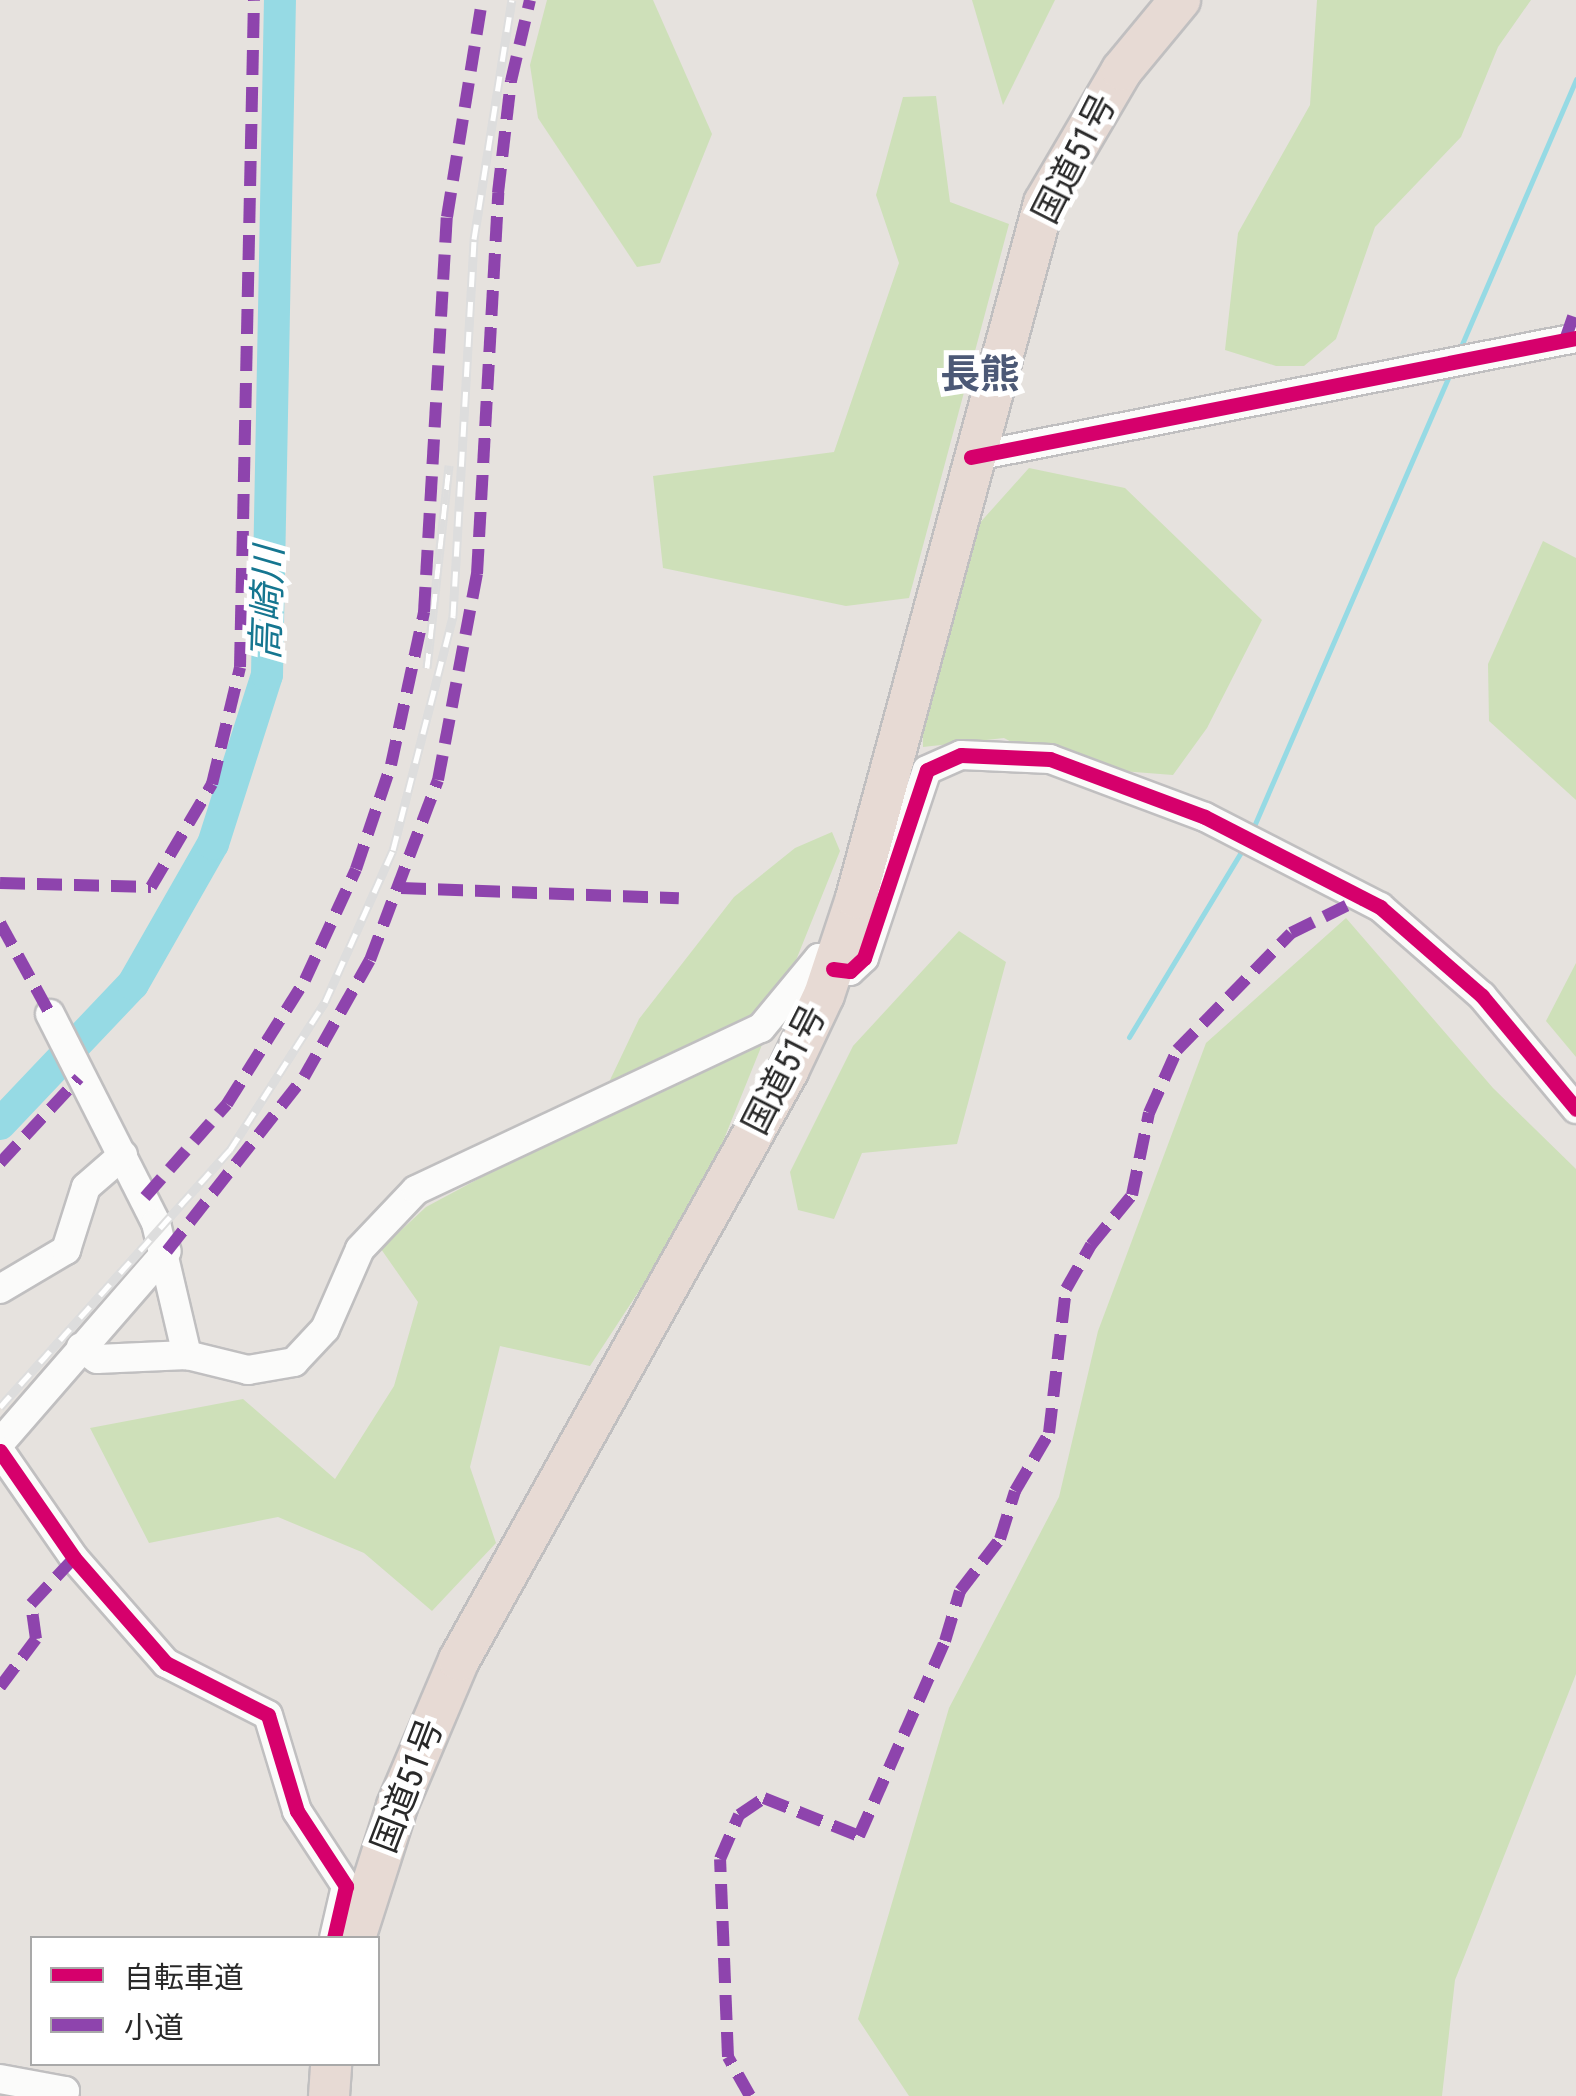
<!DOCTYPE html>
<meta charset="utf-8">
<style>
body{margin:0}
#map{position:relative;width:1576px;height:2096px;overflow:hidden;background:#e6e2de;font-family:"Roboto Condensed","Noto Sans JP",sans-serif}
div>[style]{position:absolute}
.green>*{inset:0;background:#cee0b9}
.stream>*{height:5px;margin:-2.5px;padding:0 2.5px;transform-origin:2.5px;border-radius:2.5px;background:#96dae4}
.river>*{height:32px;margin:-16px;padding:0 16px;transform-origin:16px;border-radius:16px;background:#96dae4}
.roads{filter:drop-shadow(2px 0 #c0bfc0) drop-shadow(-2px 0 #c0bfc0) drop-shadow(0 2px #c0bfc0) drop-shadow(0 -2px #c0bfc0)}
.minor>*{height:28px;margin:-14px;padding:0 14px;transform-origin:14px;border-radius:14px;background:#fbfbfa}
.highway>*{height:40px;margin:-20px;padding:0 20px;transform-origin:20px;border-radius:20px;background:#e7dad4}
.rail>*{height:9px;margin-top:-4.5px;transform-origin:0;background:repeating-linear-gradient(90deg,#fff 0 15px,#ddd 0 30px);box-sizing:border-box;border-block:2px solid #ddd}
.quiet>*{height:12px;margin-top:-6px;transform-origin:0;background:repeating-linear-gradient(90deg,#8e44ad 0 25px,transparent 0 37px)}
.cycleway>*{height:15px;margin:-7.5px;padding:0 7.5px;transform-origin:7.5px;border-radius:7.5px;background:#d6006c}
span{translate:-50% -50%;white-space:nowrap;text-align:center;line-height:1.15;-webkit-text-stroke:10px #fff;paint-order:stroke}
.street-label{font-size:35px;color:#292929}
.water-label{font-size:38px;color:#157690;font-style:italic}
.quarter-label{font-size:40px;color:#4c5976;font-weight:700}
.legend{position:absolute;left:30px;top:1936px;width:350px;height:130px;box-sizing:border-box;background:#fff;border:2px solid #a9a9a9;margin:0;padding:12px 18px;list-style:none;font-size:30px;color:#292929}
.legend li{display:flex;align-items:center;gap:20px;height:50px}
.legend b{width:50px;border:2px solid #a9a9a9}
</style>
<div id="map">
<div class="green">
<div style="clip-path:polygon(547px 0,653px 0,712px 134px,660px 263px,637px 267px,538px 118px,530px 65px)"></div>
<div style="clip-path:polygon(972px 0,1055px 0,1003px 105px)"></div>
<div style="clip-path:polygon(1317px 0,1531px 0,1498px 47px,1461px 137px,1375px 227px,1336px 339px,1304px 366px,1276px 366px,1225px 350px,1238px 233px,1310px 105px)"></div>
<div style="clip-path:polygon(936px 96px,950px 202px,1009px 224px,909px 598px,846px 606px,663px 568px,653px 476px,834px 452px,899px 263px,876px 195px,903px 97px)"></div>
<div style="clip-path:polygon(1029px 468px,1125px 488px,1262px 620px,1207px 728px,1173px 775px,1057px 766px,1004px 738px,923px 747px,922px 709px,977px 526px)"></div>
<div style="clip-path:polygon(1543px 541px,1576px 558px,1576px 800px,1489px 721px,1488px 664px)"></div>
<div style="clip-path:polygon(832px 832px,840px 851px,701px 1196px,590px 1366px,500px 1346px,470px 1467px,496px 1543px,432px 1611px,364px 1553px,278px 1517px,149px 1543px,90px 1428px,243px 1399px,335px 1479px,394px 1386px,418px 1302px,381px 1249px,426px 1207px,592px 1118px,639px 1019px,734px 897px,795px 848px)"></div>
<div style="clip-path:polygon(1346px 918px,1493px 1088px,1576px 1169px,1576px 1674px,1455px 1980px,1442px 2096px,909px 2096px,858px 2019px,949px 1708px,1059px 1497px,1098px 1331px,1206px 1043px)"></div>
<div style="clip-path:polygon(959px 931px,1006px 962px,957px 1144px,862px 1153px,834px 1219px,798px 1210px,790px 1172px,853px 1046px)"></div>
<div style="clip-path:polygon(1576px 963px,1576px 1057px,1546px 1021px)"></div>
</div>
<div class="stream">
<div style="left:1459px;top:351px;width:296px;rotate:-66.7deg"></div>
<div style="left:1251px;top:833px;width:503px;rotate:-66.59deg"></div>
<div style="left:1129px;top:1037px;width:222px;rotate:-58.8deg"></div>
</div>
<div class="river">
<div style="left:0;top:1124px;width:193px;rotate:-46.5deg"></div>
<div style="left:133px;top:984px;width:161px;rotate:-60.3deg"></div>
<div style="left:213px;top:844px;width:177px;rotate:-72.3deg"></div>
<div style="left:267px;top:675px;width:675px;rotate:-88.9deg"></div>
</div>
<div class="roads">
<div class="minor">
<div style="left:971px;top:457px;width:617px;rotate:-11.13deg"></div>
<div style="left:833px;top:969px;width:17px;rotate:7deg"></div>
<div style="left:850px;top:971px;width:19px;rotate:-43deg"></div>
<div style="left:864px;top:958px;width:198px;rotate:-71.5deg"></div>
<div style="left:927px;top:770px;width:37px;rotate:-24deg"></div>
<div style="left:961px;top:755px;width:89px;rotate:2.6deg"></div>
<div style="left:1050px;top:759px;width:165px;rotate:20.5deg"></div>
<div style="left:1205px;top:817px;width:197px;rotate:27.2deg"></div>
<div style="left:1380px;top:907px;width:135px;rotate:41.1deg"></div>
<div style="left:1482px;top:996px;width:147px;rotate:50.2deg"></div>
<div style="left:50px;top:1014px;width:234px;rotate:63.1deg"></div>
<div style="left:156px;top:1223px;width:136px;rotate:76.8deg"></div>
<div style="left:0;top:1289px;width:77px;rotate:-30.6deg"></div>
<div style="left:66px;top:1250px;width:66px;rotate:-72.4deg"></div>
<div style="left:86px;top:1187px;width:49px;rotate:-40.9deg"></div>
<div style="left:81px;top:1347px;width:20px;rotate:37deg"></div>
<div style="left:97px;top:1359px;width:90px;rotate:-2.5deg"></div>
<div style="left:187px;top:1355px;width:63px;rotate:13.8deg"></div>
<div style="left:248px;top:1370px;width:47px;rotate:-9.9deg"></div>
<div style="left:294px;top:1362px;width:45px;rotate:-46.8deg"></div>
<div style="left:325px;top:1329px;width:87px;rotate:-66.4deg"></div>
<div style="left:360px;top:1249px;width:81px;rotate:-46.5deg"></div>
<div style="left:416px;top:1190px;width:381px;rotate:-25.2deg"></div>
<div style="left:761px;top:1028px;width:91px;rotate:-50.4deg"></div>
<div style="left:819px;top:958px;width:18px;rotate:-3deg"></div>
<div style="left:0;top:1443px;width:254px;rotate:-49deg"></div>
<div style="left:0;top:1451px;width:130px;rotate:55.3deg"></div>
<div style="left:74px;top:1558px;width:140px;rotate:48.8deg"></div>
<div style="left:166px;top:1663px;width:114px;rotate:27deg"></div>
<div style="left:268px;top:1715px;width:100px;rotate:73.2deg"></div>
<div style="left:297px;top:1811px;width:90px;rotate:56.8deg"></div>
<div style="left:346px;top:1886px;width:53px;rotate:103deg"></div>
<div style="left:0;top:2079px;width:66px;rotate:10.5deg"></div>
<div style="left:65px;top:2091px;width:5px;rotate:101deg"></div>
</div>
<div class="highway">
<div style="left:355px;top:1938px;width:139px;rotate:-72.3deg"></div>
<div style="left:397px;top:1806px;width:159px;rotate:-67deg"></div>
<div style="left:459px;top:1660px;width:675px;rotate:-60.81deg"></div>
<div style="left:788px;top:1071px;width:84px;rotate:-64.7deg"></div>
<div style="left:824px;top:995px;width:102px;rotate:-71.7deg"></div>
<div style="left:856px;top:898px;width:720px;rotate:-74.86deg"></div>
<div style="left:1044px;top:203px;width:154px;rotate:-59.6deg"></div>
<div style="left:1122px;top:70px;width:91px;rotate:-50.4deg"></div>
<div style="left:329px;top:2096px;width:32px;rotate:-86deg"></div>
</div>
</div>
<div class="rail">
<div style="left:427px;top:668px;width:204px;rotate:-83.8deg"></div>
<div style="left:0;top:1407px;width:345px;rotate:-48.2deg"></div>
<div style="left:230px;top:1150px;width:176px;rotate:-57.3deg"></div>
<div style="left:325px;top:1002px;width:167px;rotate:-65.9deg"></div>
<div style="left:393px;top:850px;width:242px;rotate:-75.6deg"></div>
<div style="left:453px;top:616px;width:378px;rotate:-86.8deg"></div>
<div style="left:474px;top:239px;width:242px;rotate:-81deg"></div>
</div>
<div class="quiet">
<div style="left:1565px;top:340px;width:34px;rotate:-71deg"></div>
<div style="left:0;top:883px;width:151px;rotate:1.5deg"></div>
<div style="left:151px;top:887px;width:120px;rotate:-59.4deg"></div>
<div style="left:212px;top:784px;width:120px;rotate:-76.5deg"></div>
<div style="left:240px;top:667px;width:667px;rotate:-88.8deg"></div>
<div style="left:401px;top:888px;width:278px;rotate:2.1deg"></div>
<div style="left:0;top:923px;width:104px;rotate:61.2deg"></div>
<div style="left:0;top:1163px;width:116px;rotate:-47.1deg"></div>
<div style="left:145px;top:1197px;width:124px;rotate:-48.6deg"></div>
<div style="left:227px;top:1104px;width:146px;rotate:-57.8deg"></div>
<div style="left:305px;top:980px;width:122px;rotate:-65.3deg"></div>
<div style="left:356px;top:869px;width:110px;rotate:-71.4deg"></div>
<div style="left:391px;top:765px;width:157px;rotate:-77.8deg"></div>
<div style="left:424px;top:612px;width:396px;rotate:-86.7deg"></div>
<div style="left:447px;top:217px;width:220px;rotate:-80.8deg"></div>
<div style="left:167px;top:1251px;width:221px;rotate:-51.8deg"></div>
<div style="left:304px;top:1077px;width:134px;rotate:-60.6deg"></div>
<div style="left:370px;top:960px;width:192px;rotate:-69.3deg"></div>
<div style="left:438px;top:780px;width:210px;rotate:-79.3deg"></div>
<div style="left:477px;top:574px;width:382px;rotate:-86.8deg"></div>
<div style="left:498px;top:193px;width:113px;rotate:-83.4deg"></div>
<div style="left:511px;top:81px;width:83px;rotate:-76.8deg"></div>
<div style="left:0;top:1687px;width:60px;rotate:-53.1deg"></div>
<div style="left:36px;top:1639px;width:35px;rotate:-98deg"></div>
<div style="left:31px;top:1604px;width:63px;rotate:-46.9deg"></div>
<div style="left:750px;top:2096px;width:45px;rotate:-119.4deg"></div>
<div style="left:728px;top:2057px;width:198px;rotate:-92.3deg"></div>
<div style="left:720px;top:1859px;width:48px;rotate:-66.6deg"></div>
<div style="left:739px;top:1815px;width:30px;rotate:-34deg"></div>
<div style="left:764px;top:1798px;width:102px;rotate:21.8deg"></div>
<div style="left:859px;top:1836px;width:213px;rotate:-66.2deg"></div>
<div style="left:945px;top:1641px;width:52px;rotate:-73.3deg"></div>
<div style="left:960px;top:1591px;width:66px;rotate:-52.4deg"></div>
<div style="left:1000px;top:1539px;width:50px;rotate:-72.6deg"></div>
<div style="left:1015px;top:1491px;width:67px;rotate:-59.6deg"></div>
<div style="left:1049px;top:1433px;width:145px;rotate:-83.3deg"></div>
<div style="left:1066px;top:1289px;width:51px;rotate:-60.4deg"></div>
<div style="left:1091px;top:1245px;width:65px;rotate:-50.6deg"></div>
<div style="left:1132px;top:1195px;width:84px;rotate:-78.3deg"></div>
<div style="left:1149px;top:1113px;width:69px;rotate:-66deg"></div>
<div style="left:1177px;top:1050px;width:163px;rotate:-45.7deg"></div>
<div style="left:1291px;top:933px;width:75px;rotate:-26.2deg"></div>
</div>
<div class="cycleway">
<div style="left:971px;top:457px;width:617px;rotate:-11.13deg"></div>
<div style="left:833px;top:969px;width:17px;rotate:7deg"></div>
<div style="left:850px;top:971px;width:19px;rotate:-43deg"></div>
<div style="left:864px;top:958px;width:198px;rotate:-71.5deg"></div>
<div style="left:927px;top:770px;width:37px;rotate:-24deg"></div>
<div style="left:961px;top:755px;width:89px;rotate:2.6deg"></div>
<div style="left:1050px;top:759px;width:165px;rotate:20.5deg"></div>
<div style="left:1205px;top:817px;width:197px;rotate:27.2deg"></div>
<div style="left:1380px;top:907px;width:135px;rotate:41.1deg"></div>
<div style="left:1482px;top:996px;width:147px;rotate:50.2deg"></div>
<div style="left:0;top:1451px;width:130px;rotate:55.3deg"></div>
<div style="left:74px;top:1558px;width:140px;rotate:48.8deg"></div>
<div style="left:166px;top:1663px;width:114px;rotate:27deg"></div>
<div style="left:268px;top:1715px;width:100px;rotate:73.2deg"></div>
<div style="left:297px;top:1811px;width:90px;rotate:56.8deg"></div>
<div style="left:346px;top:1886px;width:53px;rotate:103deg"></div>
</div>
<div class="street-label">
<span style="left:1075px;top:159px;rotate:-63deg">国道51号</span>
<span style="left:785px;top:1070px;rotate:-63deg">国道51号</span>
<span style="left:408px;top:1786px;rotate:-69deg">国道51号</span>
</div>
<div class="water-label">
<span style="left:268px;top:603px;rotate:-88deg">高崎川</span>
</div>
<div class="quarter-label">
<span style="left:980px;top:375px">長熊</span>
</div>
<ul class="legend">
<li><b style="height:12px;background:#d6006c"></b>自転車道</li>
<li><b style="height:12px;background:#8e44ad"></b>小道</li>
</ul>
</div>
